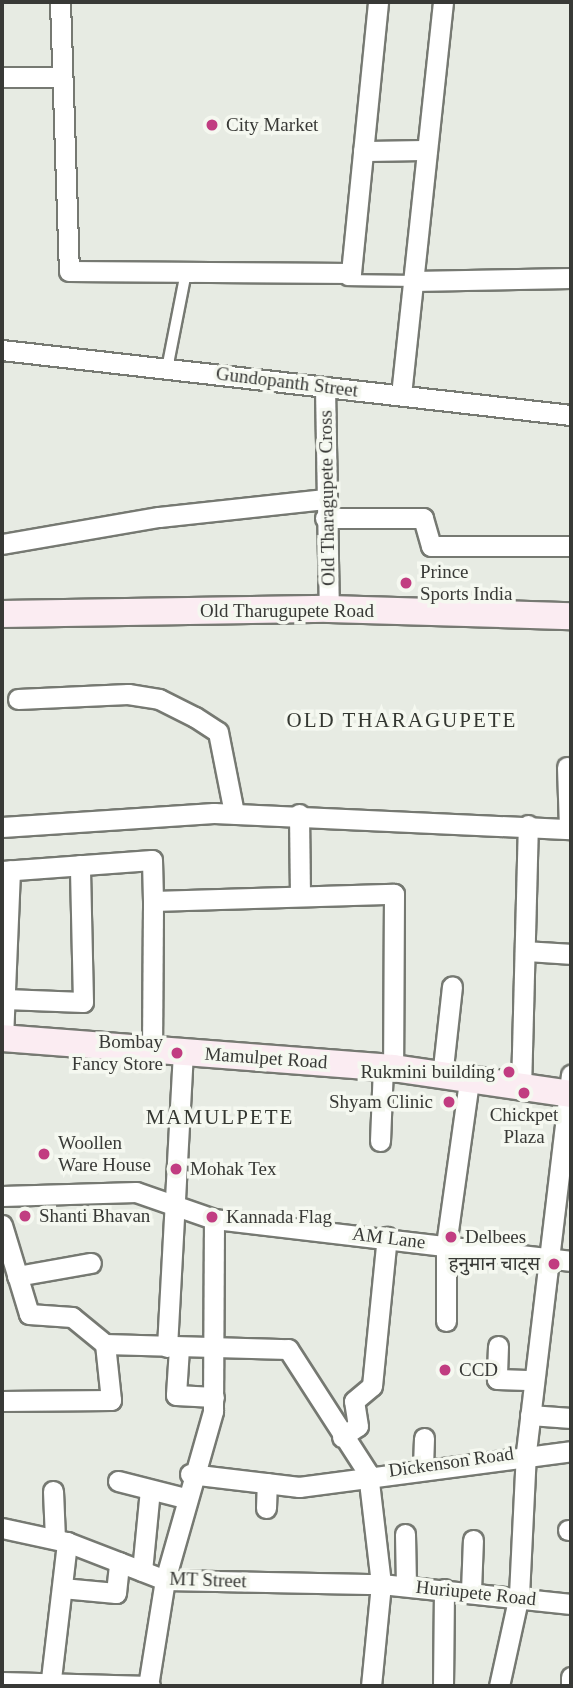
<!DOCTYPE html>
<meta charset="utf-8">
<style>
body{margin:0}
#map{position:relative;width:573px;height:1688px;overflow:hidden;background:#e7ebe3;font-family:"Times New Roman","Noto Sans Devanagari",serif}
div>[style]{position:absolute}
.roads{filter:drop-shadow(2px 0 #767972) drop-shadow(-2px 0 #767972) drop-shadow(0 2px #767972) drop-shadow(0 -2px #767972)}
.lane>*{height:10px;margin:-5px;padding:0 5px;transform-origin:5px;border-radius:5px;background:#fff}
.street>*{height:19px;margin:-9.5px;padding:0 9.5px;transform-origin:9.5px;border-radius:9.5px;background:#fff}
.secondary>*{height:26px;margin:-13px;padding:0 13px;transform-origin:13px;border-radius:13px;background:#fbecf2}
.dots>*{width:19px;height:19px;translate:-50% -50%;box-sizing:border-box;border:4px solid #f5f8f0;border-radius:50%}
span{translate:-50% -50%;white-space:nowrap;text-align:center;line-height:1.15;-webkit-text-stroke:7px #f5f8f0;paint-order:stroke}
.poi-label{font-size:19px;color:#383936}
.left{translate:0 -50%;text-align:left}
.right{translate:-100% -50%;text-align:right}
.street-label{font-size:19px;color:#383936}
.neighbourhood-label{font-size:21px;color:#343731;letter-spacing:2px}
.frame{position:absolute;inset:0;border:4px solid #383936;pointer-events:none}
</style>
<div id="map">
<div class="roads">
<div class="lane">
<div style="left:347px;top:280px;width:66px;rotate:0.9deg"></div>
<div style="left:167px;top:369px;width:94px;rotate:-78.9deg"></div>
<div style="left:185px;top:277px;width:7px"></div>
</div>
<div class="street">
<div style="left:60px;top:2px;width:269px;rotate:88.1deg"></div>
<div style="left:69px;top:271px;width:282px;rotate:0.4deg"></div>
<div style="left:351px;top:273px;width:272px;rotate:-84.3deg"></div>
<div style="left:2px;top:77px;width:60px"></div>
<div style="left:363px;top:151px;width:64px;rotate:-0.9deg"></div>
<div style="left:413px;top:281px;width:158px;rotate:-1.1deg"></div>
<div style="left:2px;top:350px;width:573px;rotate:6.52deg"></div>
<div style="left:325px;top:387px;width:222px;rotate:89deg"></div>
<div style="left:401px;top:395px;width:395px;rotate:-83.9deg"></div>
<div style="left:325px;top:518px;width:98px"></div>
<div style="left:423px;top:518px;width:29px;rotate:74deg"></div>
<div style="left:431px;top:546px;width:140px"></div>
<div style="left:2px;top:544px;width:159px;rotate:-9.8deg"></div>
<div style="left:159px;top:517px;width:167px;rotate:-6.2deg"></div>
<div style="left:18px;top:699px;width:110px;rotate:-2.6deg"></div>
<div style="left:128px;top:694px;width:31px;rotate:9deg"></div>
<div style="left:159px;top:699px;width:40px;rotate:26.6deg"></div>
<div style="left:195px;top:717px;width:27px;rotate:33deg"></div>
<div style="left:218px;top:732px;width:83px;rotate:78.8deg"></div>
<div style="left:567px;top:767px;width:61px;rotate:88.1deg"></div>
<div style="left:299px;top:814px;width:82px;rotate:89.3deg"></div>
<div style="left:2px;top:827px;width:212px;rotate:-3.8deg"></div>
<div style="left:214px;top:813px;width:357px;rotate:2.6deg"></div>
<div style="left:2px;top:871px;width:150px;rotate:-4.2deg"></div>
<div style="left:152px;top:860px;width:41px;rotate:88.6deg"></div>
<div style="left:153px;top:901px;width:241px;rotate:-1.7deg"></div>
<div style="left:394px;top:894px;width:174px;rotate:90.3deg"></div>
<div style="left:525px;top:951px;width:46px;rotate:3.7deg"></div>
<div style="left:5px;top:999px;width:78px;rotate:2.2deg"></div>
<div style="left:83px;top:1002px;width:137px;rotate:-91.3deg"></div>
<div style="left:3px;top:1038px;width:168px;rotate:-87.6deg"></div>
<div style="left:152px;top:1049px;width:148px;rotate:-89.6deg"></div>
<div style="left:442px;top:1077px;width:91px;rotate:-83.7deg"></div>
<div style="left:521px;top:1089px;width:264px;rotate:-88.5deg"></div>
<div style="left:380px;top:1141px;width:74px;rotate:-87.7deg"></div>
<div style="left:2px;top:1196px;width:134px;rotate:-1.7deg"></div>
<div style="left:136px;top:1192px;width:83px;rotate:19.1deg"></div>
<div style="left:214px;top:1219px;width:359px;rotate:6.7deg"></div>
<div style="left:2px;top:1225px;width:93px;rotate:73.1deg"></div>
<div style="left:29px;top:1314px;width:43px;rotate:4deg"></div>
<div style="left:72px;top:1317px;width:43px;rotate:39.3deg"></div>
<div style="left:17px;top:1276px;width:75px;rotate:-10deg"></div>
<div style="left:446px;top:1321px;width:76px;rotate:-90deg"></div>
<div style="left:446px;top:1245px;width:166px;rotate:-82deg"></div>
<div style="left:105px;top:1344px;width:183px;rotate:1.6deg"></div>
<div style="left:288px;top:1349px;width:148px;rotate:57.2deg"></div>
<div style="left:498px;top:1346px;width:33px;rotate:92deg"></div>
<div style="left:497px;top:1379px;width:37px;rotate:2deg"></div>
<div style="left:167px;top:1347px;width:295px;rotate:-86.9deg"></div>
<div style="left:179px;top:1348px;width:47px;rotate:93.7deg"></div>
<div style="left:176px;top:1395px;width:38px;rotate:3deg"></div>
<div style="left:2px;top:1401px;width:109px;rotate:-0.5deg"></div>
<div style="left:111px;top:1400px;width:56px;rotate:-96.1deg"></div>
<div style="left:530px;top:1415px;width:41px;rotate:4.2deg"></div>
<div style="left:342px;top:1437px;width:19px;rotate:-35deg"></div>
<div style="left:358px;top:1426px;width:25px;rotate:-99deg"></div>
<div style="left:354px;top:1401px;width:23px;rotate:-40deg"></div>
<div style="left:372px;top:1386px;width:150px;rotate:-84.3deg"></div>
<div style="left:423px;top:1467px;width:29px;rotate:-88deg"></div>
<div style="left:368px;top:1473px;width:112px;rotate:83.3deg"></div>
<div style="left:381px;top:1584px;width:102px;rotate:95.6deg"></div>
<div style="left:190px;top:1474px;width:110px;rotate:6.8deg"></div>
<div style="left:299px;top:1487px;width:274px;rotate:-7.5deg"></div>
<div style="left:118px;top:1481px;width:69px;rotate:14.2deg"></div>
<div style="left:53px;top:1491px;width:48px;rotate:87.6deg"></div>
<div style="left:266px;top:1508px;width:25px;rotate:-88deg"></div>
<div style="left:2px;top:1528px;width:66px;rotate:12.2deg"></div>
<div style="left:67px;top:1542px;width:105px;rotate:21.2deg"></div>
<div style="left:165px;top:1580px;width:216px;rotate:1.1deg"></div>
<div style="left:381px;top:1584px;width:191px;rotate:6deg"></div>
<div style="left:568px;top:1530px;width:3px"></div>
<div style="left:405px;top:1534px;width:52px;rotate:88.9deg"></div>
<div style="left:142px;top:1571px;width:81px;rotate:-84.4deg"></div>
<div style="left:62px;top:1588px;width:54px;rotate:5.3deg"></div>
<div style="left:116px;top:1593px;width:31px;rotate:-84deg"></div>
<div style="left:471px;top:1591px;width:51px;rotate:-87.8deg"></div>
<div style="left:51px;top:1679px;width:138px;rotate:-83.3deg"></div>
<div style="left:2px;top:1682px;width:148px;rotate:1.5deg"></div>
<div style="left:148px;top:1686px;width:107px;rotate:-80.9deg"></div>
<div style="left:165px;top:1580px;width:176px;rotate:-74.1deg"></div>
<div style="left:213px;top:1411px;width:192px;rotate:-89.7deg"></div>
<div style="left:443px;top:1686px;width:97px;rotate:-89.4deg"></div>
<div style="left:499px;top:1686px;width:93px;rotate:-77.6deg"></div>
<div style="left:519px;top:1595px;width:143px;rotate:-87.2deg"></div>
<div style="left:526px;top:1452px;width:380px;rotate:-83.2deg"></div>
<div style="left:571px;top:1686px;width:9px;rotate:-90deg"></div>
</div>
<div class="secondary">
<div style="left:2px;top:614px;width:327px;rotate:-0.9deg"></div>
<div style="left:329px;top:609px;width:242px;rotate:1.7deg"></div>
<div style="left:2px;top:1038px;width:392px;rotate:4.4deg"></div>
<div style="left:393px;top:1068px;width:180px;rotate:8.3deg"></div>
</div>
</div>
<div class="dots">
<div style="left:212px;top:125px;background:#c13d81"></div>
<div style="left:406px;top:583px;background:#c13d81"></div>
<div style="left:177px;top:1053px;background:#c13d81"></div>
<div style="left:509px;top:1072px;background:#c13d81"></div>
<div style="left:524px;top:1093px;background:#c13d81"></div>
<div style="left:449px;top:1102px;background:#c13d81"></div>
<div style="left:44px;top:1154px;background:#c13d81"></div>
<div style="left:176px;top:1169px;background:#c13d81"></div>
<div style="left:25px;top:1216px;background:#c13d81"></div>
<div style="left:212px;top:1217px;background:#c13d81"></div>
<div style="left:451px;top:1237px;background:#c13d81"></div>
<div style="left:554px;top:1264px;background:#c13d81"></div>
<div style="left:445px;top:1370px;background:#c13d81"></div>
</div>
<div class="poi-label">
<span class="left" style="left:226px;top:125px">City Market</span>
<span class="left" style="left:420px;top:583px">Prince<br>Sports India</span>
<span class="right" style="left:163px;top:1053px">Bombay<br>Fancy Store</span>
<span class="right" style="left:495px;top:1072px">Rukmini building</span>
<span class="right" style="left:433px;top:1102px">Shyam Clinic</span>
<span style="left:524px;top:1126px">Chickpet<br>Plaza</span>
<span class="left" style="left:58px;top:1154px">Woollen<br>Ware House</span>
<span class="left" style="left:190px;top:1169px">Mohak Tex</span>
<span class="left" style="left:39px;top:1216px">Shanti Bhavan</span>
<span class="left" style="left:226px;top:1217px">Kannada Flag</span>
<span class="left" style="left:465px;top:1237px">Delbees</span>
<span class="right" style="left:540px;top:1264px">हनुमान चाट्स</span>
<span class="left" style="left:459px;top:1370px">CCD</span>
</div>
<div class="street-label">
<span style="left:287px;top:382px;rotate:7deg">Gundopanth Street</span>
<span style="left:327px;top:498px;rotate:-91deg">Old Tharagupete Cross</span>
<span style="left:287px;top:611px">Old Tharugupete Road</span>
<span style="left:266px;top:1058px;rotate:4deg">Mamulpet Road</span>
<span style="left:389px;top:1238px;rotate:7deg">AM Lane</span>
<span style="left:451px;top:1462px;rotate:-8deg">Dickenson Road</span>
<span style="left:208px;top:1580px;rotate:2deg">MT Street</span>
<span style="left:476px;top:1593px;rotate:6deg">Huriupete Road</span>
</div>
<div class="neighbourhood-label">
<span style="left:402px;top:720px">OLD THARAGUPETE</span>
<span style="left:220px;top:1117px">MAMULPETE</span>
</div>
<div class="frame"></div>
</div>
